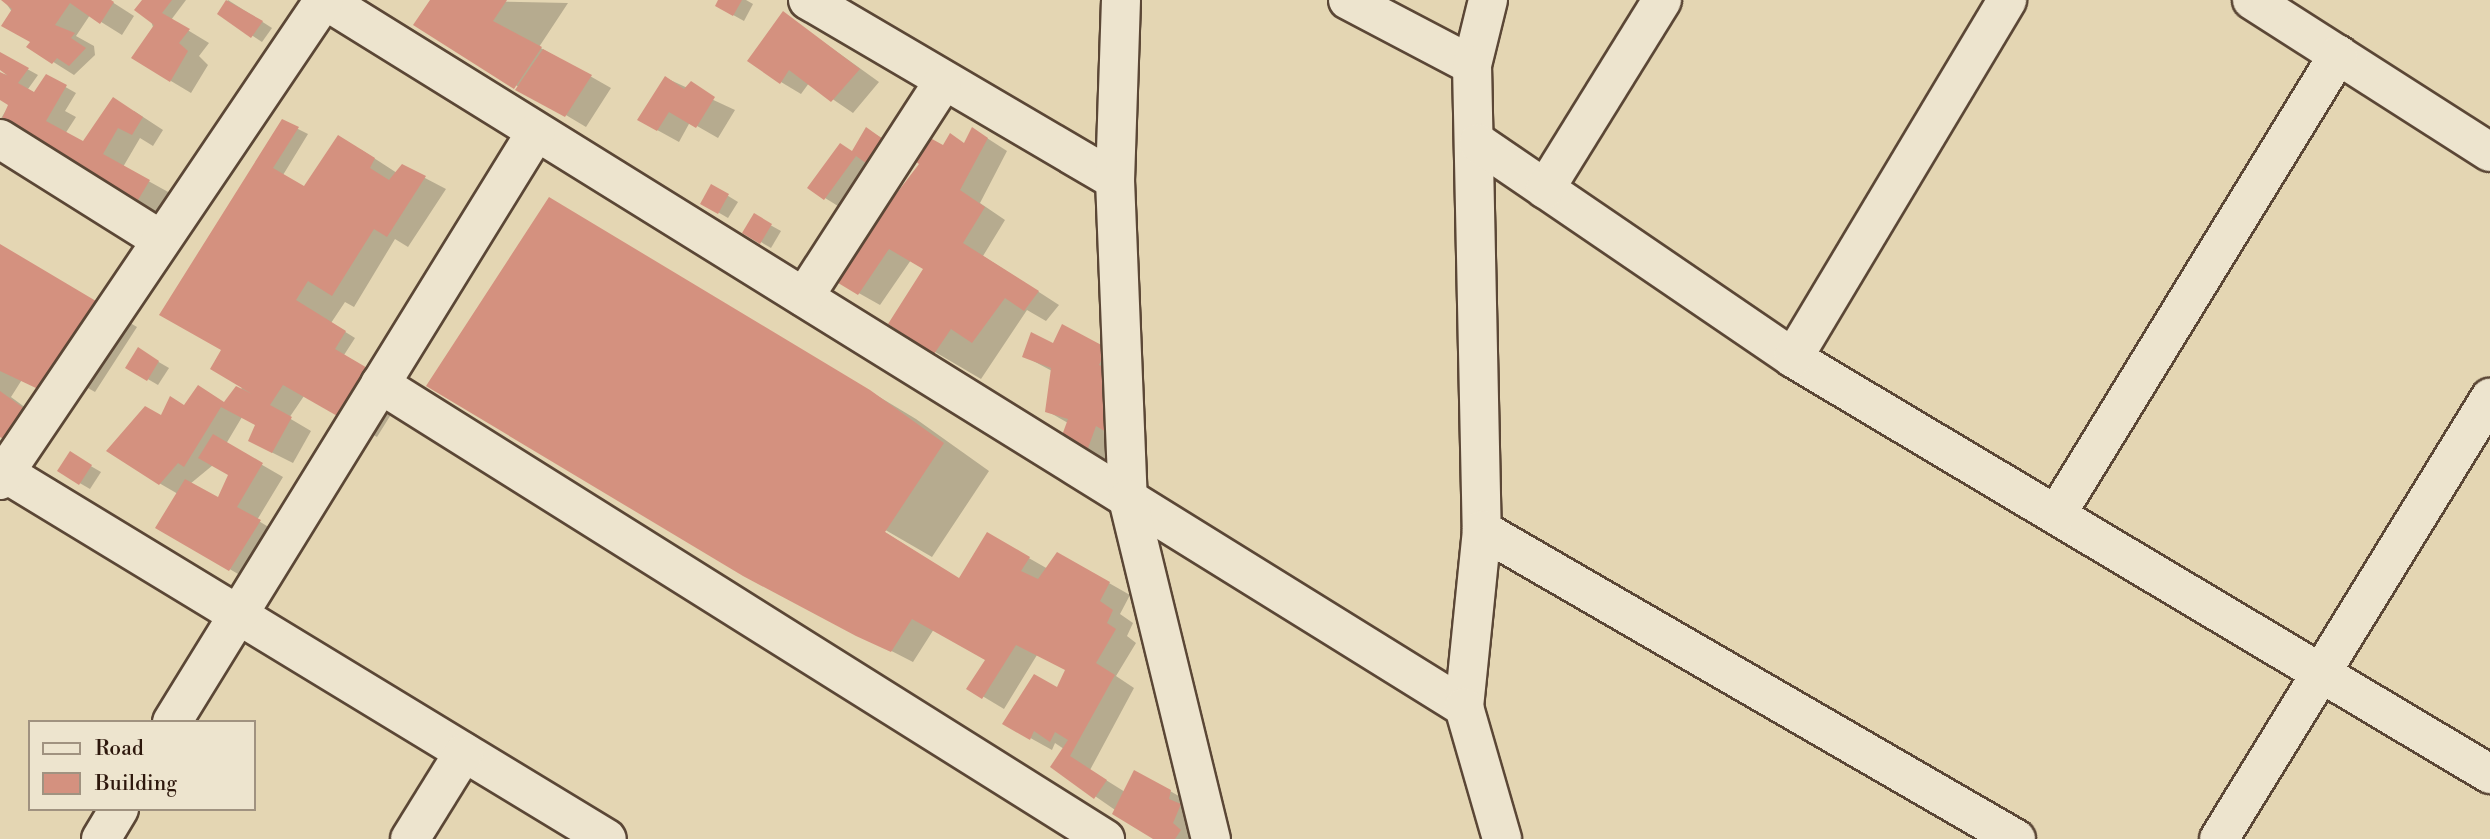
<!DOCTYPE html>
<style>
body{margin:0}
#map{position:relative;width:2490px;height:839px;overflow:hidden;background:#e4d6b3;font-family:"Libre Bodoni",serif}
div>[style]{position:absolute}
.shadow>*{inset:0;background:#0003}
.building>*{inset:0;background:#d4917f}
.roads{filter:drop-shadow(2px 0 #5b4736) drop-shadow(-2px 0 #5b4736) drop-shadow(0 2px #5b4736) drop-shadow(0 -2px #5b4736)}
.minor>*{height:38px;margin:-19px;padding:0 19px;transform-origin:19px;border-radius:19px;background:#ede4ce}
span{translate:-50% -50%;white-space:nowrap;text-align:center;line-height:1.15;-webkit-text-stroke:7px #ede4ce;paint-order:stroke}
.legend{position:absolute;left:28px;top:720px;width:228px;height:91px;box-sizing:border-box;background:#ede4ce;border:2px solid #a09280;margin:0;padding:9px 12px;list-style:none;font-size:21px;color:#2d170c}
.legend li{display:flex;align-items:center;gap:14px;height:35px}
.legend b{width:35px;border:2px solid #a09280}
</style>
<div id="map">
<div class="shadow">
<div style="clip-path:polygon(4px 0,109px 0,134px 16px,122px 35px,90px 15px,76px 36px,94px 46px,95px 55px,74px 75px,28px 46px,32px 42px)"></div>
<div style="clip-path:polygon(144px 0,186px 0,171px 20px,209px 43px,199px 56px,208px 65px,191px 93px,171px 81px)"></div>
<div style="clip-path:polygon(228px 0,272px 28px,262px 42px,219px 14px)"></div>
<div style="clip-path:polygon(432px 0,568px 3px,539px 47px,611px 88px,586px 127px,415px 25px)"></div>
<div style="clip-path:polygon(720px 0,746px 0,753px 4px,744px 21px,717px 6px)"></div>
<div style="clip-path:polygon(783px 13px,879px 82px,853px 113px,809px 83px,801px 94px,781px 82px)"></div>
<div style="clip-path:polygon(0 54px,38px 75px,28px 89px,35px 93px,46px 76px,76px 93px,65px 111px,76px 117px,65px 134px,84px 144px,134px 111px,163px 130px,153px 146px,140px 138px,123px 167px,170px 193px,157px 215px,0 120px,10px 104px,0 98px,0 73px,12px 76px,0 68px)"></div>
<div style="clip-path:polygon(666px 78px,735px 110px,718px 138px,690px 122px,679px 142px,639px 120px)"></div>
<div style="clip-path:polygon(evenodd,282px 121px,308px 134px,283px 175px,318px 196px,360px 149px,397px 173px,402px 166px,446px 189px,408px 247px,395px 239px,354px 307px,345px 302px,331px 323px,355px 338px,344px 355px,405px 392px,377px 437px,304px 396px,289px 418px,311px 431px,293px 463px,271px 452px,256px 425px,242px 417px,226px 444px,283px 477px,257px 520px,280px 534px,250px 581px,158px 527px,178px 494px,159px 483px,161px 418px,185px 407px,226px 403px,242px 388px,223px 349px,161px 314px,282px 121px,213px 465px,231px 474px,219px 499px,190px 484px,213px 465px)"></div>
<div style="clip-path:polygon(866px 129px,887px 141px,943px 148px,966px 144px,973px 129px,1007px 151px,980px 203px,1005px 220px,983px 256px,1059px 305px,1046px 321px,1027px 310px,981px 379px,935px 352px,925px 269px,911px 260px,880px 305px,832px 278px,922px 164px,915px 159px,846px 211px,809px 188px,853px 153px)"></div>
<div style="clip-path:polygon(712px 186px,738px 202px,728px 218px,702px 203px)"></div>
<div style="clip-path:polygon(754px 216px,781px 231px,771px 248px,744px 232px)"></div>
<div style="clip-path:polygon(586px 221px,916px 419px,989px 471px,932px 557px,844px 506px,960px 580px,987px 534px,1048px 569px,1058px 554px,1130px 595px,1120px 614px,1133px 623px,1127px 636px,1136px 643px,1116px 676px,1134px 688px,1090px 770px,1125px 792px,1170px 791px,1191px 803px,1196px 839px,1157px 839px,1053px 767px,1064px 749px,1055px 743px,1052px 750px,1005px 724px,1058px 689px,1067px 670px,1037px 655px,1004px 709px,969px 688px,987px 659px,934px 629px,913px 662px,743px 575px)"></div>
<div style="clip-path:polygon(0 245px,137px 327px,95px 392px,39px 360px,70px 383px,59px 400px,23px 378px,11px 397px,49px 425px,0 435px)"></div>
<div style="clip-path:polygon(1054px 345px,1106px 349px,1109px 462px,1084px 449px,1068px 423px,1047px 411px,1052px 371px,1024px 356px)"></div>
<div style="clip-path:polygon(138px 350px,169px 368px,158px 385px,127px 367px)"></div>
<div style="clip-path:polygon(70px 454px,101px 472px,90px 489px,59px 471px)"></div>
</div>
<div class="building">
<div style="clip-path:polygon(1px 0,111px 0,114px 2px,100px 24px,70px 3px,55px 25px,75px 33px,71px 38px,86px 48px,69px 66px,57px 58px,52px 64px,26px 47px,30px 42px,1px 26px,12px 9px)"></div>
<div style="clip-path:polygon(142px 0,172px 0,162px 13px,190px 29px,179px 43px,188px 51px,170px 82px,131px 58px,154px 25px,134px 10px)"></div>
<div style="clip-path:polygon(226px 0,263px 21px,251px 38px,217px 14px)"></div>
<div style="clip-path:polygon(430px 0,507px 0,493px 21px,542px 47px,514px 89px,413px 25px)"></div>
<div style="clip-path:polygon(718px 0,742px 0,733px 16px,715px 6px)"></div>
<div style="clip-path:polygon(783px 11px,860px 69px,831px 102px,789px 70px,780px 84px,747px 61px)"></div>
<div style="clip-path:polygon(543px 49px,592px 75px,565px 117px,515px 90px)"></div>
<div style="clip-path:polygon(0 52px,29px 68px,18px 83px,34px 92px,46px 74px,67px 85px,46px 121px,83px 141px,113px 97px,143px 117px,132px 135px,118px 128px,103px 154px,150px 180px,135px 205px,0 123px,8px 105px,0 100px,0 72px,8px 76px,0 70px)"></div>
<div style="clip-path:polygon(665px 76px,684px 89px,691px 81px,715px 97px,696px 128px,669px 112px,657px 131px,637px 120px)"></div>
<div style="clip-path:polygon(282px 119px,299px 127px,273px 168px,304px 186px,338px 135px,375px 158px,370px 168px,389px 180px,402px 164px,426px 176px,387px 237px,374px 229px,332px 296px,308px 281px,296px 300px,346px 331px,335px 349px,369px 369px,339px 417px,283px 385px,270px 405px,292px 417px,272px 453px,248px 441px,255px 425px,221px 407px,184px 467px,178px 463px,159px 485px,106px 451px,145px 406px,161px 415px,170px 396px,184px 405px,198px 385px,224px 402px,236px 386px,252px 394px,210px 369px,221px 350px,159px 315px)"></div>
<div style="clip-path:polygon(866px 127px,894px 147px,877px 171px,856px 156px,824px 200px,807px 188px,840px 143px,852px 151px)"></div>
<div style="clip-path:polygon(972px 127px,988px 138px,960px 190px,985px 207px,963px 243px,1039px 291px,1024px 311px,1005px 298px,972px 343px,951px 329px,934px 354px,888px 324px,923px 269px,889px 249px,858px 295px,830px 278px,886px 193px,893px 198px,919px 164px,907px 155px,921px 133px,943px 145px,950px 133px,964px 143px)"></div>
<div style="clip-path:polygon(711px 184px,729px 194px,718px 214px,700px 204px)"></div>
<div style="clip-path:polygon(549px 197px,870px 390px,944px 443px,885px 532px,959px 578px,987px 532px,1030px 557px,1021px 571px,1038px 579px,1057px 552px,1110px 582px,1100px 601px,1113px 610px,1107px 623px,1116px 629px,1096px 663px,1115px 675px,1070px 756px,1107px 780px,1094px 799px,1050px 767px,1068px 740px,1055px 732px,1050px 742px,1034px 731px,1030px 740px,1002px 724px,1034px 674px,1057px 687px,1065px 670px,1016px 645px,982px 699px,966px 689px,985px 660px,912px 619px,891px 652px,856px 636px,743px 576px,426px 386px)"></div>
<div style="clip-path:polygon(754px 213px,772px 224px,760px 244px,742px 233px)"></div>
<div style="clip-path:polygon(0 244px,101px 304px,57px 373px,50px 369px,38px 389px,0 371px)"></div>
<div style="clip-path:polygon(1062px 324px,1107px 348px,1099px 365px,1111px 370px,1106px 432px,1096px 426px,1087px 451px,1061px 438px,1068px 419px,1045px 412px,1051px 368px,1022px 357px,1031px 332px,1053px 343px)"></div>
<div style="clip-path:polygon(138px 347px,159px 361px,147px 381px,125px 368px)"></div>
<div style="clip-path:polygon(0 391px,29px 412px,10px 443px,0 437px)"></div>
<div style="clip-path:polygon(213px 434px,263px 463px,237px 507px,261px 520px,229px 571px,155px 528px,185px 479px,218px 497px,228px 475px,198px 458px)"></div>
<div style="clip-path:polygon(70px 451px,92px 465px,79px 485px,57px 471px)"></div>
<div style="clip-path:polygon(1134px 770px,1171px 790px,1169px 799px,1181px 804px,1173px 823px,1181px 830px,1175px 839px,1153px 839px,1112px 814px)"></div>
</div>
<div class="roads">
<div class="minor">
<div style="left:325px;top:0;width:1341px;rotate:31.83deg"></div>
<div style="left:808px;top:0;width:356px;rotate:30.4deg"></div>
<div style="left:1121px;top:0;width:180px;rotate:91.9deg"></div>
<div style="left:1115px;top:180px;width:319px;rotate:87.7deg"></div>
<div style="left:1128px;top:499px;width:350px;rotate:76.3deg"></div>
<div style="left:1348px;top:0;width:140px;rotate:27.7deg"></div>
<div style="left:1488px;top:0;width:67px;rotate:103.8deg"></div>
<div style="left:1472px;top:65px;width:465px;rotate:88.8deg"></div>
<div style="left:1482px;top:530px;width:178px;rotate:95.8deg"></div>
<div style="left:1464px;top:707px;width:137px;rotate:73.9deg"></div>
<div style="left:2252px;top:0;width:282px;rotate:32.6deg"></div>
<div style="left:0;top:139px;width:190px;rotate:32.1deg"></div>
<div style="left:1478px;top:143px;width:381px;rotate:34.3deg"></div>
<div style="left:1793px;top:358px;width:812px;rotate:30.83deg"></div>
<div style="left:1545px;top:189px;width:222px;rotate:-58.2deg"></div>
<div style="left:804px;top:297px;width:254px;rotate:-57.1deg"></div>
<div style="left:1793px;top:358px;width:417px;rotate:-59.1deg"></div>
<div style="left:380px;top:384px;width:856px;rotate:32.11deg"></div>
<div style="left:0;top:470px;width:710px;rotate:31.3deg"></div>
<div style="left:0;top:480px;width:579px;rotate:-55.98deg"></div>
<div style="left:2056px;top:515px;width:540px;rotate:-58.49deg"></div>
<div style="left:1482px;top:530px;width:617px;rotate:30.06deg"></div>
<div style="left:172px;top:722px;width:693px;rotate:-58.33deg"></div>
<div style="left:101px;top:839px;width:35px;rotate:-59deg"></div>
<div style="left:410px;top:839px;width:102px;rotate:-58.2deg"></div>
<div style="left:2219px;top:839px;width:518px;rotate:-58.43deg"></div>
</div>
</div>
<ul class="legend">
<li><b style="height:9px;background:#ede4ce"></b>Road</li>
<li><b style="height:19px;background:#d4917f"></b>Building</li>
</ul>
</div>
